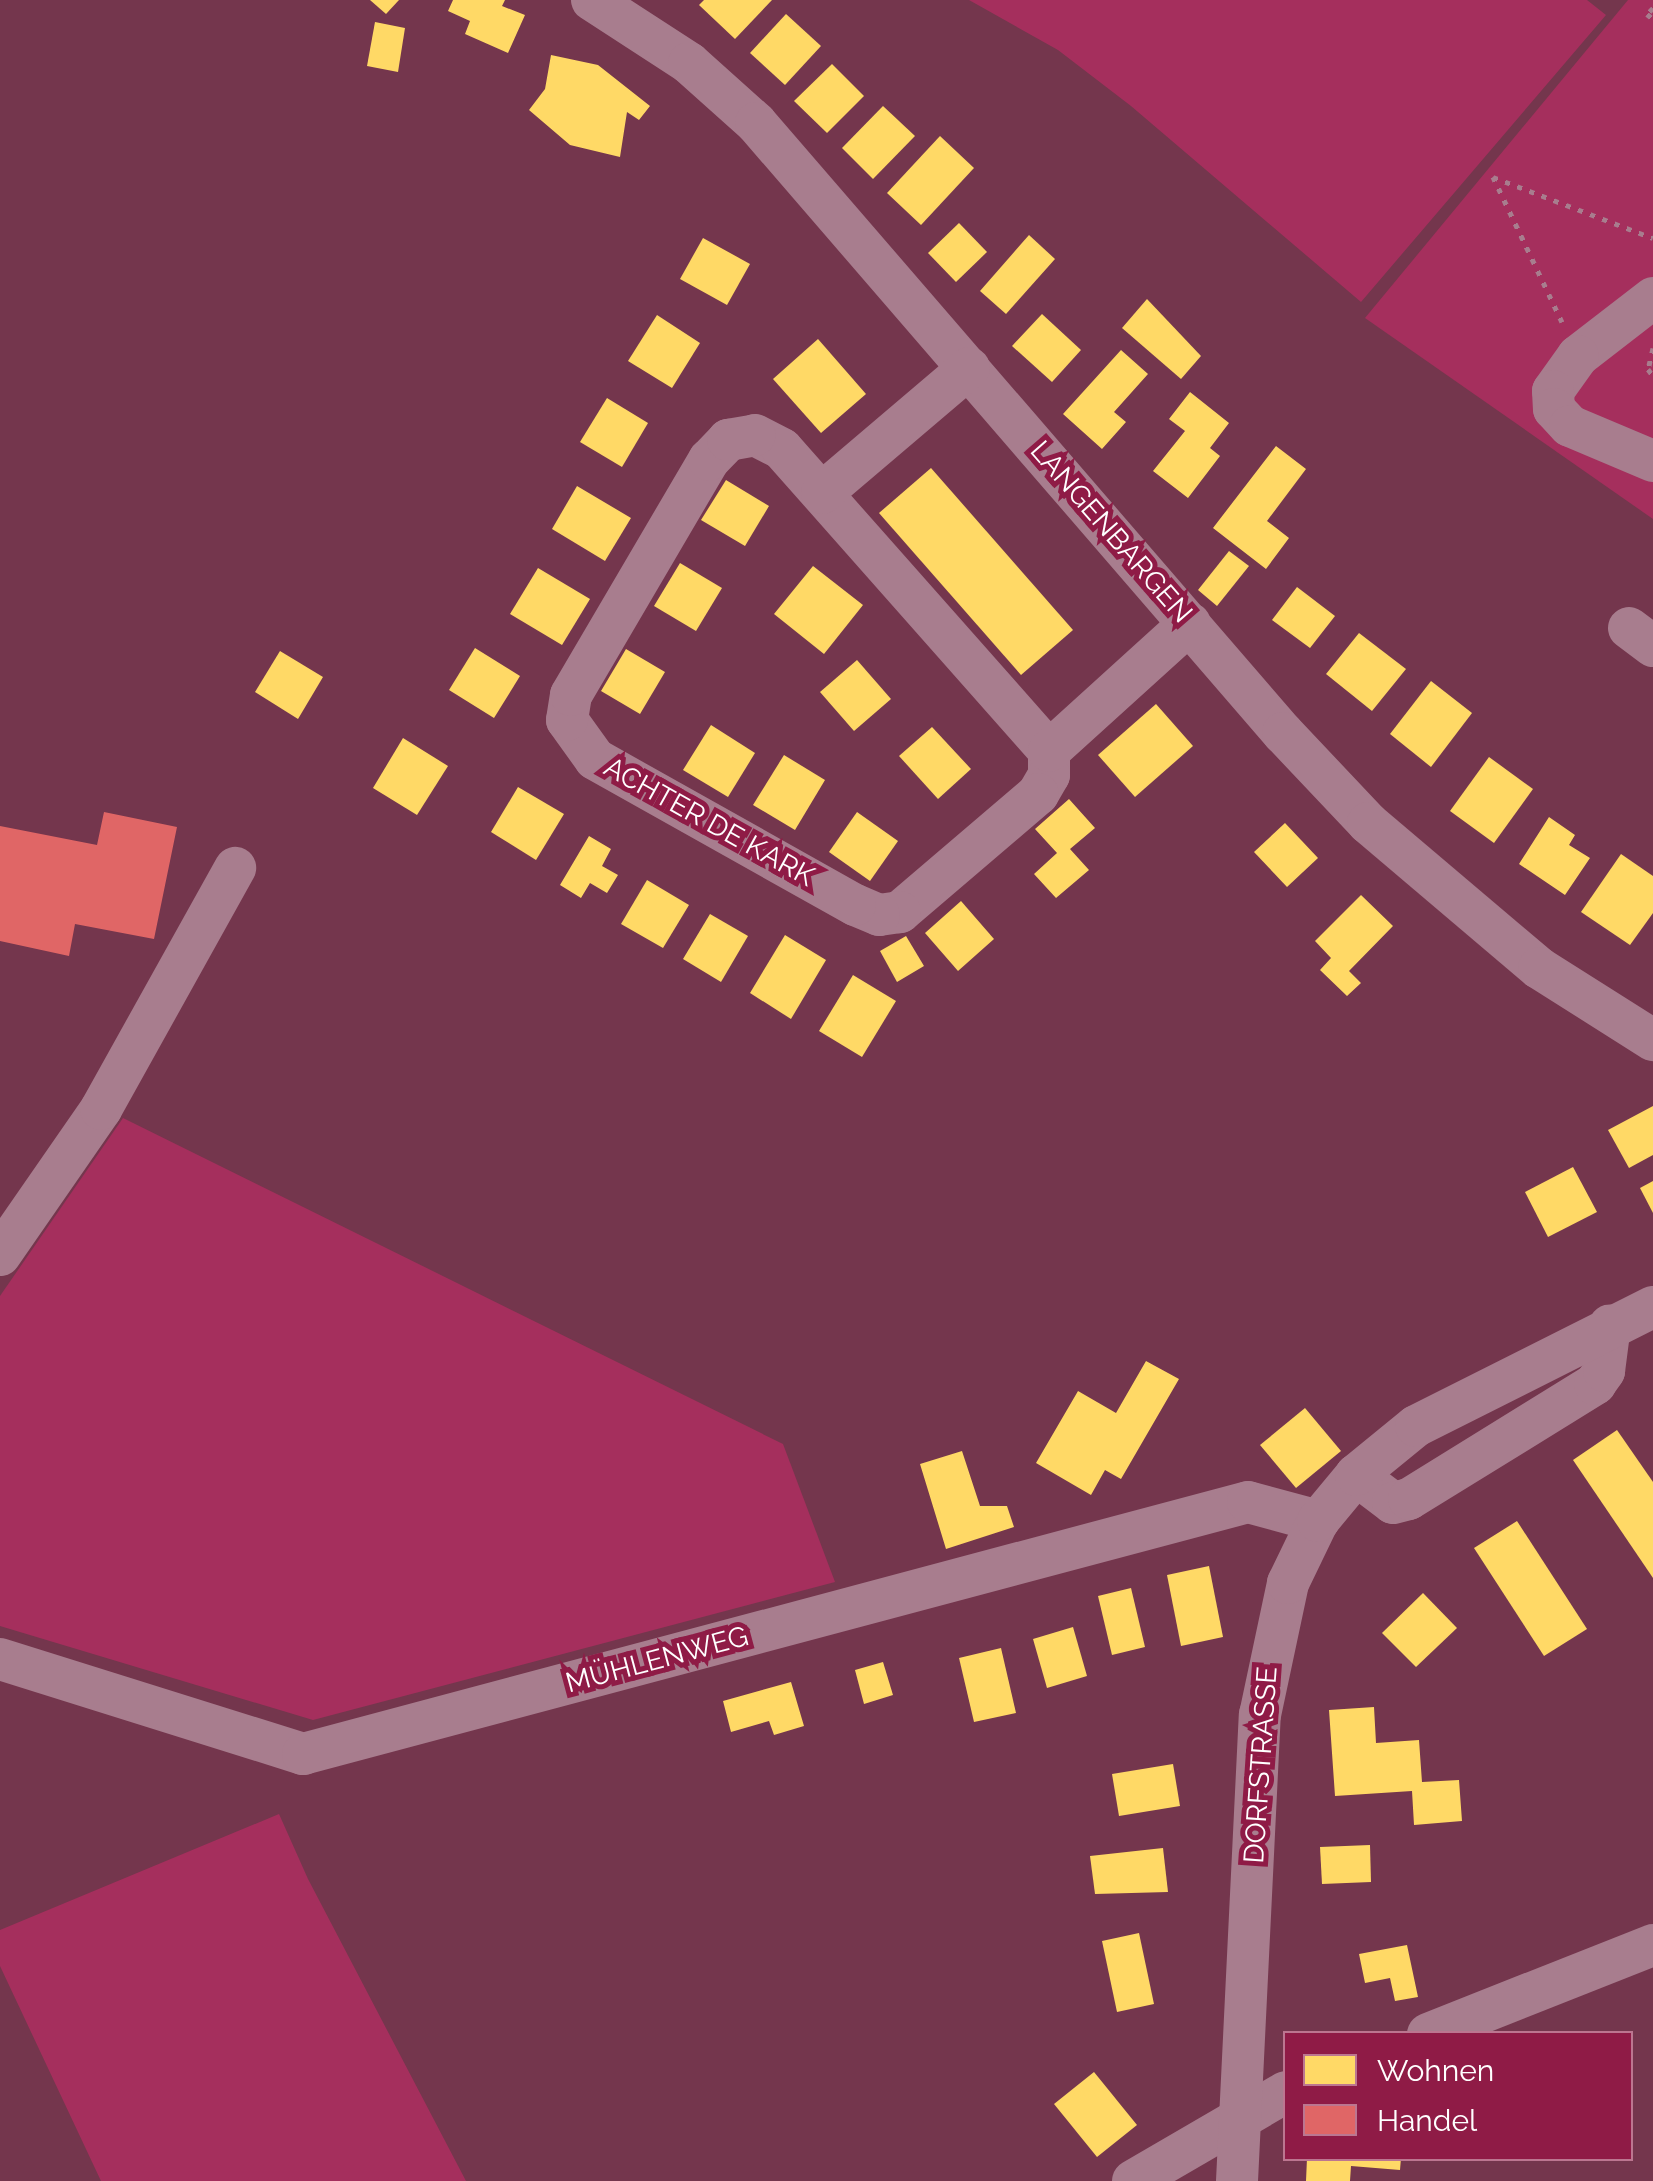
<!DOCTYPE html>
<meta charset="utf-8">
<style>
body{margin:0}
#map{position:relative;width:1653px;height:2181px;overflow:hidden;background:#74364d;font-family:Raleway,sans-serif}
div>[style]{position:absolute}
.green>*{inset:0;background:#a52f5d}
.homes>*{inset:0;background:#ffd966}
.shops>*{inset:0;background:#e06666}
.path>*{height:5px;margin-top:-2.5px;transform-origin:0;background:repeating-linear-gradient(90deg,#a87d8e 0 5px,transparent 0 13px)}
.minor>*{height:42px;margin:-21px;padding:0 21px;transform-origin:21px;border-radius:21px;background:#a87d8e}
span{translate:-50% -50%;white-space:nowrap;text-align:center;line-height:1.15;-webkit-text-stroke:10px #8f1b46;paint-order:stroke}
.street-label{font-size:28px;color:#fff}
.legend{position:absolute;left:1283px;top:2031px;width:350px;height:130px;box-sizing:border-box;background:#8f1b46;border:2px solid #bc7690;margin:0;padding:12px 18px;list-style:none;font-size:30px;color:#fff}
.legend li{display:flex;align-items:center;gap:20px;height:50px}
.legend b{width:50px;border:2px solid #bc7690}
</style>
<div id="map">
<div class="green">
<div style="clip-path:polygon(969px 0,1587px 0,1606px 15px,1361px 302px,1131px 106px,1058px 50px)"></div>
<div style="clip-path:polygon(1628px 0,1653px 0,1653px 519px,1365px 318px)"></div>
<div style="clip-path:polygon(123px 1118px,783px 1444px,835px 1582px,313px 1720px,0 1626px,0 1296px)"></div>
<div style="clip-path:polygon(279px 1814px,308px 1879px,466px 2181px,101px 2181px,0 1966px,0 1930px)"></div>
</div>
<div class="homes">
<div style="clip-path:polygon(370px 0,399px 0,386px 14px)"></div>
<div style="clip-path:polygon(453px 0,505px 0,502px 6px,525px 15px,508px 53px,465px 34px,470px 21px,448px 11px)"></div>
<div style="clip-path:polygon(704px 0,772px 0,735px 39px,699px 5px)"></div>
<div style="clip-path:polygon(786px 14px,821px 46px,785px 85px,750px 53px)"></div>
<div style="clip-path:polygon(375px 22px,405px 28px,398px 72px,367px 66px)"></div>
<div style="clip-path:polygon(551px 55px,598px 65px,650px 106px,639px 120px,627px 112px,620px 157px,570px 145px,529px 110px,545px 89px)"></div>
<div style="clip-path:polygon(832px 64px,864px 96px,827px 133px,794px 101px)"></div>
<div style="clip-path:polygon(883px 106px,915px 136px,873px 179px,842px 148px)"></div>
<div style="clip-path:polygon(940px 136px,974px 168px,921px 225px,887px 193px)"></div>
<div style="clip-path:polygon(959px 223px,987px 252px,956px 282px,928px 253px)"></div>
<div style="clip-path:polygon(1029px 235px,1055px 259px,1006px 314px,980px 291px)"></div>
<div style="clip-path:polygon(703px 238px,750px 264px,727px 305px,680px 279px)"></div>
<div style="clip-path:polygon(1147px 299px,1201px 356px,1181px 379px,1122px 328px)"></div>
<div style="clip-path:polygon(1042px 314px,1081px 350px,1052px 382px,1012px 346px)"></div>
<div style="clip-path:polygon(657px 315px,700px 343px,672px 388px,628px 361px)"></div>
<div style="clip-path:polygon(818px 339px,866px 394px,821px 433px,773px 379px)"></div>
<div style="clip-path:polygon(1121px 350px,1148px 374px,1114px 412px,1126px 422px,1102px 449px,1063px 414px)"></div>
<div style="clip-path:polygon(1190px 392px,1229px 423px,1210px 448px,1220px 456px,1188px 498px,1153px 471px,1185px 431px,1169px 419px)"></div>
<div style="clip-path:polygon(607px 398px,648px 423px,622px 467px,580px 442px)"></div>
<div style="clip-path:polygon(1276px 446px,1306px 469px,1267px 521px,1289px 538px,1266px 569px,1213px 528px)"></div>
<div style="clip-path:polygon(931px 468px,1073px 630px,1021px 675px,879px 513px)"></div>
<div style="clip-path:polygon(726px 480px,769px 506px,745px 546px,701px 520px)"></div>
<div style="clip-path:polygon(577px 486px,631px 518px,605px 561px,552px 529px)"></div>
<div style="clip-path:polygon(1229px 551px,1249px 566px,1217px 606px,1198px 590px)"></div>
<div style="clip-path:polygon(680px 563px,722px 588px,696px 631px,654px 606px)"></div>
<div style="clip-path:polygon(813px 566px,863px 605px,824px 654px,774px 614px)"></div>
<div style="clip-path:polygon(538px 568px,590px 599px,562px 645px,510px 614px)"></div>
<div style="clip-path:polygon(1297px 587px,1335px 616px,1310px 648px,1272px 620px)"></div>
<div style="clip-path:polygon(1359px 633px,1406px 669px,1372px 711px,1326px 674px)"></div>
<div style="clip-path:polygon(475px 648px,520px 676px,494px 718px,449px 690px)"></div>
<div style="clip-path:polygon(626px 649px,665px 672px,640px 714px,601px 691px)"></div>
<div style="clip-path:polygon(280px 651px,323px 677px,298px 719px,255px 692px)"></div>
<div style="clip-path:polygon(857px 660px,891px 699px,854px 731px,820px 692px)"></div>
<div style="clip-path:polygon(1431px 681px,1472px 713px,1431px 767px,1390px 734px)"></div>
<div style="clip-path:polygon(1156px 704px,1193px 746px,1135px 797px,1098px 755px)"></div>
<div style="clip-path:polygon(711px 725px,755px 753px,728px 797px,683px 770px)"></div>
<div style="clip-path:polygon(932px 727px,971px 769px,938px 799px,899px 756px)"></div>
<div style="clip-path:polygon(403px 738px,448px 766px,417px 815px,373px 788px)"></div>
<div style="clip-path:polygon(784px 755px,825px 780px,795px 830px,753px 805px)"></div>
<div style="clip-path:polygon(1489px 757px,1533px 789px,1494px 843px,1450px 811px)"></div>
<div style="clip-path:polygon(518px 787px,564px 814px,536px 860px,491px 832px)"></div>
<div style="clip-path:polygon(1069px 799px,1095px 828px,1070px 849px,1089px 870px,1056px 898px,1034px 874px,1057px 853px,1035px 829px)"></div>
<div style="clip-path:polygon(857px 812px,898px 841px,870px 881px,829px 852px)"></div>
<div style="clip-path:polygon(1549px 817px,1575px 835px,1569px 845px,1590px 858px,1565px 895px,1519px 864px)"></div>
<div style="clip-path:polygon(1285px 823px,1318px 858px,1287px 887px,1254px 852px)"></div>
<div style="clip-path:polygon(589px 836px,611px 849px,602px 866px,618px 875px,607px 893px,590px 883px,581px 898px,560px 885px)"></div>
<div style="clip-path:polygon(1621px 854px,1653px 876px,1653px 913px,1630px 945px,1581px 912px)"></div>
<div style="clip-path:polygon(647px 880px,689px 905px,663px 948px,621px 924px)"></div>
<div style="clip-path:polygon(1361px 895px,1393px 926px,1349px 971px,1361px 983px,1347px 996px,1320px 970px,1331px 958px,1315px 941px)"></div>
<div style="clip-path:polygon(961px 901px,994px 939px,958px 971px,925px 933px)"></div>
<div style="clip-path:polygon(710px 914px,748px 936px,721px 982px,683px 959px)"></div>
<div style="clip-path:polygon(785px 935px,826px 960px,791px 1019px,750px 993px)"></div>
<div style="clip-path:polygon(906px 936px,924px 966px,897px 982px,880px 951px)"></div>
<div style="clip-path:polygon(853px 975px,896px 1001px,862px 1057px,819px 1031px)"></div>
<div style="clip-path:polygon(1653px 1106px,1653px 1155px,1629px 1168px,1608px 1130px)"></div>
<div style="clip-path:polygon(1573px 1167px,1597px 1212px,1548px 1237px,1525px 1192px)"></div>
<div style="clip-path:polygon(1653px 1181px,1653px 1213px,1640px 1188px)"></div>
<div style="clip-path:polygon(1146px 1361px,1179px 1379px,1121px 1479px,1105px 1470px,1091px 1495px,1036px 1463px,1078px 1391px,1116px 1413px)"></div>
<div style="clip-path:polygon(1305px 1408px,1341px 1451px,1296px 1488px,1260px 1445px)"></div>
<div style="clip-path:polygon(1617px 1430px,1653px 1482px,1653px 1578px,1573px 1460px)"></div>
<div style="clip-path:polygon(962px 1451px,980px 1506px,1007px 1506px,1014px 1527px,946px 1549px,920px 1464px)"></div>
<div style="clip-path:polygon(1517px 1521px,1587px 1629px,1544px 1656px,1474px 1548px)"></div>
<div style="clip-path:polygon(1209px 1566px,1223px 1637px,1181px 1646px,1167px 1575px)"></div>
<div style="clip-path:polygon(1131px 1588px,1145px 1647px,1112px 1655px,1098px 1596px)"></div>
<div style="clip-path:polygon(1423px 1593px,1457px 1628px,1416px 1667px,1382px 1633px)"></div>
<div style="clip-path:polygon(1073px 1627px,1087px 1676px,1047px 1688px,1033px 1639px)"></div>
<div style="clip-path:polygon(1001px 1648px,1016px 1713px,974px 1722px,959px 1658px)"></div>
<div style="clip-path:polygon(883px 1662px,893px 1695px,864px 1704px,855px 1670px)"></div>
<div style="clip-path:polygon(791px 1682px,804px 1726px,774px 1735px,769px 1721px,731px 1732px,723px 1701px)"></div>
<div style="clip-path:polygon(1374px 1707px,1376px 1743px,1419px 1740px,1422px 1782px,1459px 1780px,1462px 1821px,1414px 1825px,1412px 1791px,1335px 1796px,1329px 1710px)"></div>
<div style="clip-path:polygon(1173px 1764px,1180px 1806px,1119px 1816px,1112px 1774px)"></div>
<div style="clip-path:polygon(1370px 1845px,1371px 1882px,1322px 1884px,1320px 1847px)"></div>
<div style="clip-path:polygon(1163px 1848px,1168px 1892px,1095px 1894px,1090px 1856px)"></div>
<div style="clip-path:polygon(1139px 1933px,1154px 2004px,1117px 2012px,1102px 1941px)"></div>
<div style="clip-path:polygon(1407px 1945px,1418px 1997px,1395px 2001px,1390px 1978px,1365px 1983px,1359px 1954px)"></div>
<div style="clip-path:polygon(1094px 2072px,1137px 2125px,1097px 2157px,1054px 2104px)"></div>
<div style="clip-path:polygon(1307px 2158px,1401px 2158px,1400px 2170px,1351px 2166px,1350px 2181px,1306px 2181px)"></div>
</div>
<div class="shops">
<div style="clip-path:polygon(104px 812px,177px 827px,154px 939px,75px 924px,69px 956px,0 941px,0 826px,97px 845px)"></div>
</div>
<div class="path">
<div style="left:1653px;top:8px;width:8px;rotate:135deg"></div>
<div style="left:1647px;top:14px;width:8px;rotate:40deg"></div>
<div style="left:1562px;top:322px;width:161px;rotate:-115.4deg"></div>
<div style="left:1493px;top:177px;width:171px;rotate:20.9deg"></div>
<div style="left:1653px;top:348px;width:22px;rotate:103deg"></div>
<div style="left:1648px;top:369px;width:9px;rotate:54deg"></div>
</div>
<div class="minor">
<div style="left:592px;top:0;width:116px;rotate:33deg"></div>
<div style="left:689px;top:63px;width:90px;rotate:41.8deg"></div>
<div style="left:756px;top:123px;width:806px;rotate:49.18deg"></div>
<div style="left:1283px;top:733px;width:124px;rotate:46.6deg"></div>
<div style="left:1368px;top:823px;width:224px;rotate:40.3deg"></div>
<div style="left:1539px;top:968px;width:135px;rotate:32.3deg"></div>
<div style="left:1653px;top:298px;width:95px;rotate:142.3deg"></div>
<div style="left:1578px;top:356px;width:43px;rotate:125.5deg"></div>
<div style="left:1553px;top:391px;width:18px;rotate:87deg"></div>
<div style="left:1554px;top:409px;width:23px;rotate:47deg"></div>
<div style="left:1570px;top:426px;width:90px;rotate:22.9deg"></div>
<div style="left:755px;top:435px;width:30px;rotate:27deg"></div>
<div style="left:782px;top:449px;width:403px;rotate:48.5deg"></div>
<div style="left:1049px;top:751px;width:24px;rotate:90deg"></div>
<div style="left:1049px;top:775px;width:22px;rotate:120deg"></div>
<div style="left:1038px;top:794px;width:182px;rotate:139.5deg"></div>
<div style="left:900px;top:912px;width:21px;rotate:172deg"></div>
<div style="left:879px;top:915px;width:26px;rotate:-157deg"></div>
<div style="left:855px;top:905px;width:298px;rotate:-150.7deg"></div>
<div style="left:595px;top:759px;width:48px;rotate:-125.7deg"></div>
<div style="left:567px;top:720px;width:25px;rotate:-81deg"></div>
<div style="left:571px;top:695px;width:273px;rotate:-59.6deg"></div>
<div style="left:709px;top:460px;width:28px;rotate:-46deg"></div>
<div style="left:728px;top:440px;width:27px;rotate:-10deg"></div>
<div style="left:822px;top:493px;width:193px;rotate:-40.4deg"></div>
<div style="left:1629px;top:628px;width:30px;rotate:37deg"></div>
<div style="left:1049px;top:751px;width:190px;rotate:-42.2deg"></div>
<div style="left:0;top:1255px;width:178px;rotate:-55.3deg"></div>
<div style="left:101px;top:1109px;width:276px;rotate:-60.9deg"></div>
<div style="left:1356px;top:1475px;width:46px;rotate:37.1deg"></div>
<div style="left:1393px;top:1503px;width:16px;rotate:-14deg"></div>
<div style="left:1409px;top:1499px;width:219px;rotate:-31.7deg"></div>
<div style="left:1595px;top:1384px;width:16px;rotate:-55deg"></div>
<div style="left:1604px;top:1371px;width:46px;rotate:-82.6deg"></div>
<div style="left:0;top:1659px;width:318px;rotate:17.4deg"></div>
<div style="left:303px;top:1754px;width:978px;rotate:-14.93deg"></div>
<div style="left:1248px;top:1502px;width:73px;rotate:15.2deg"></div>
<div style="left:1428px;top:2034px;width:242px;rotate:-21.6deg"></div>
<div style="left:1133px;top:2181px;width:177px;rotate:-30.2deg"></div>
<div style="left:1237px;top:2181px;width:467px;rotate:-87.2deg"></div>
<div style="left:1260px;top:1715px;width:135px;rotate:-78deg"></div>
<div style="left:1288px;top:1583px;width:69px;rotate:-64.2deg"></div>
<div style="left:1318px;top:1521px;width:60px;rotate:-50.4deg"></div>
<div style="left:1356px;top:1475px;width:77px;rotate:-39.2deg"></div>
<div style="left:1416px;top:1426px;width:265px;rotate:-26.7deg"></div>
</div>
<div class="street-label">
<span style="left:1111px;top:532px;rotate:49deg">LANGENBARGEN</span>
<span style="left:709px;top:822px;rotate:29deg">ACHTER DE KARK</span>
<span style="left:657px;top:1660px;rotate:-15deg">MÜHLENWEG</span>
<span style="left:1261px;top:1765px;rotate:-86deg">DORFSTRASSE</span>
</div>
<ul class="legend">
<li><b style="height:28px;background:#ffd966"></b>Wohnen</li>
<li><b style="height:28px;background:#e06666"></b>Handel</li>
</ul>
</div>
